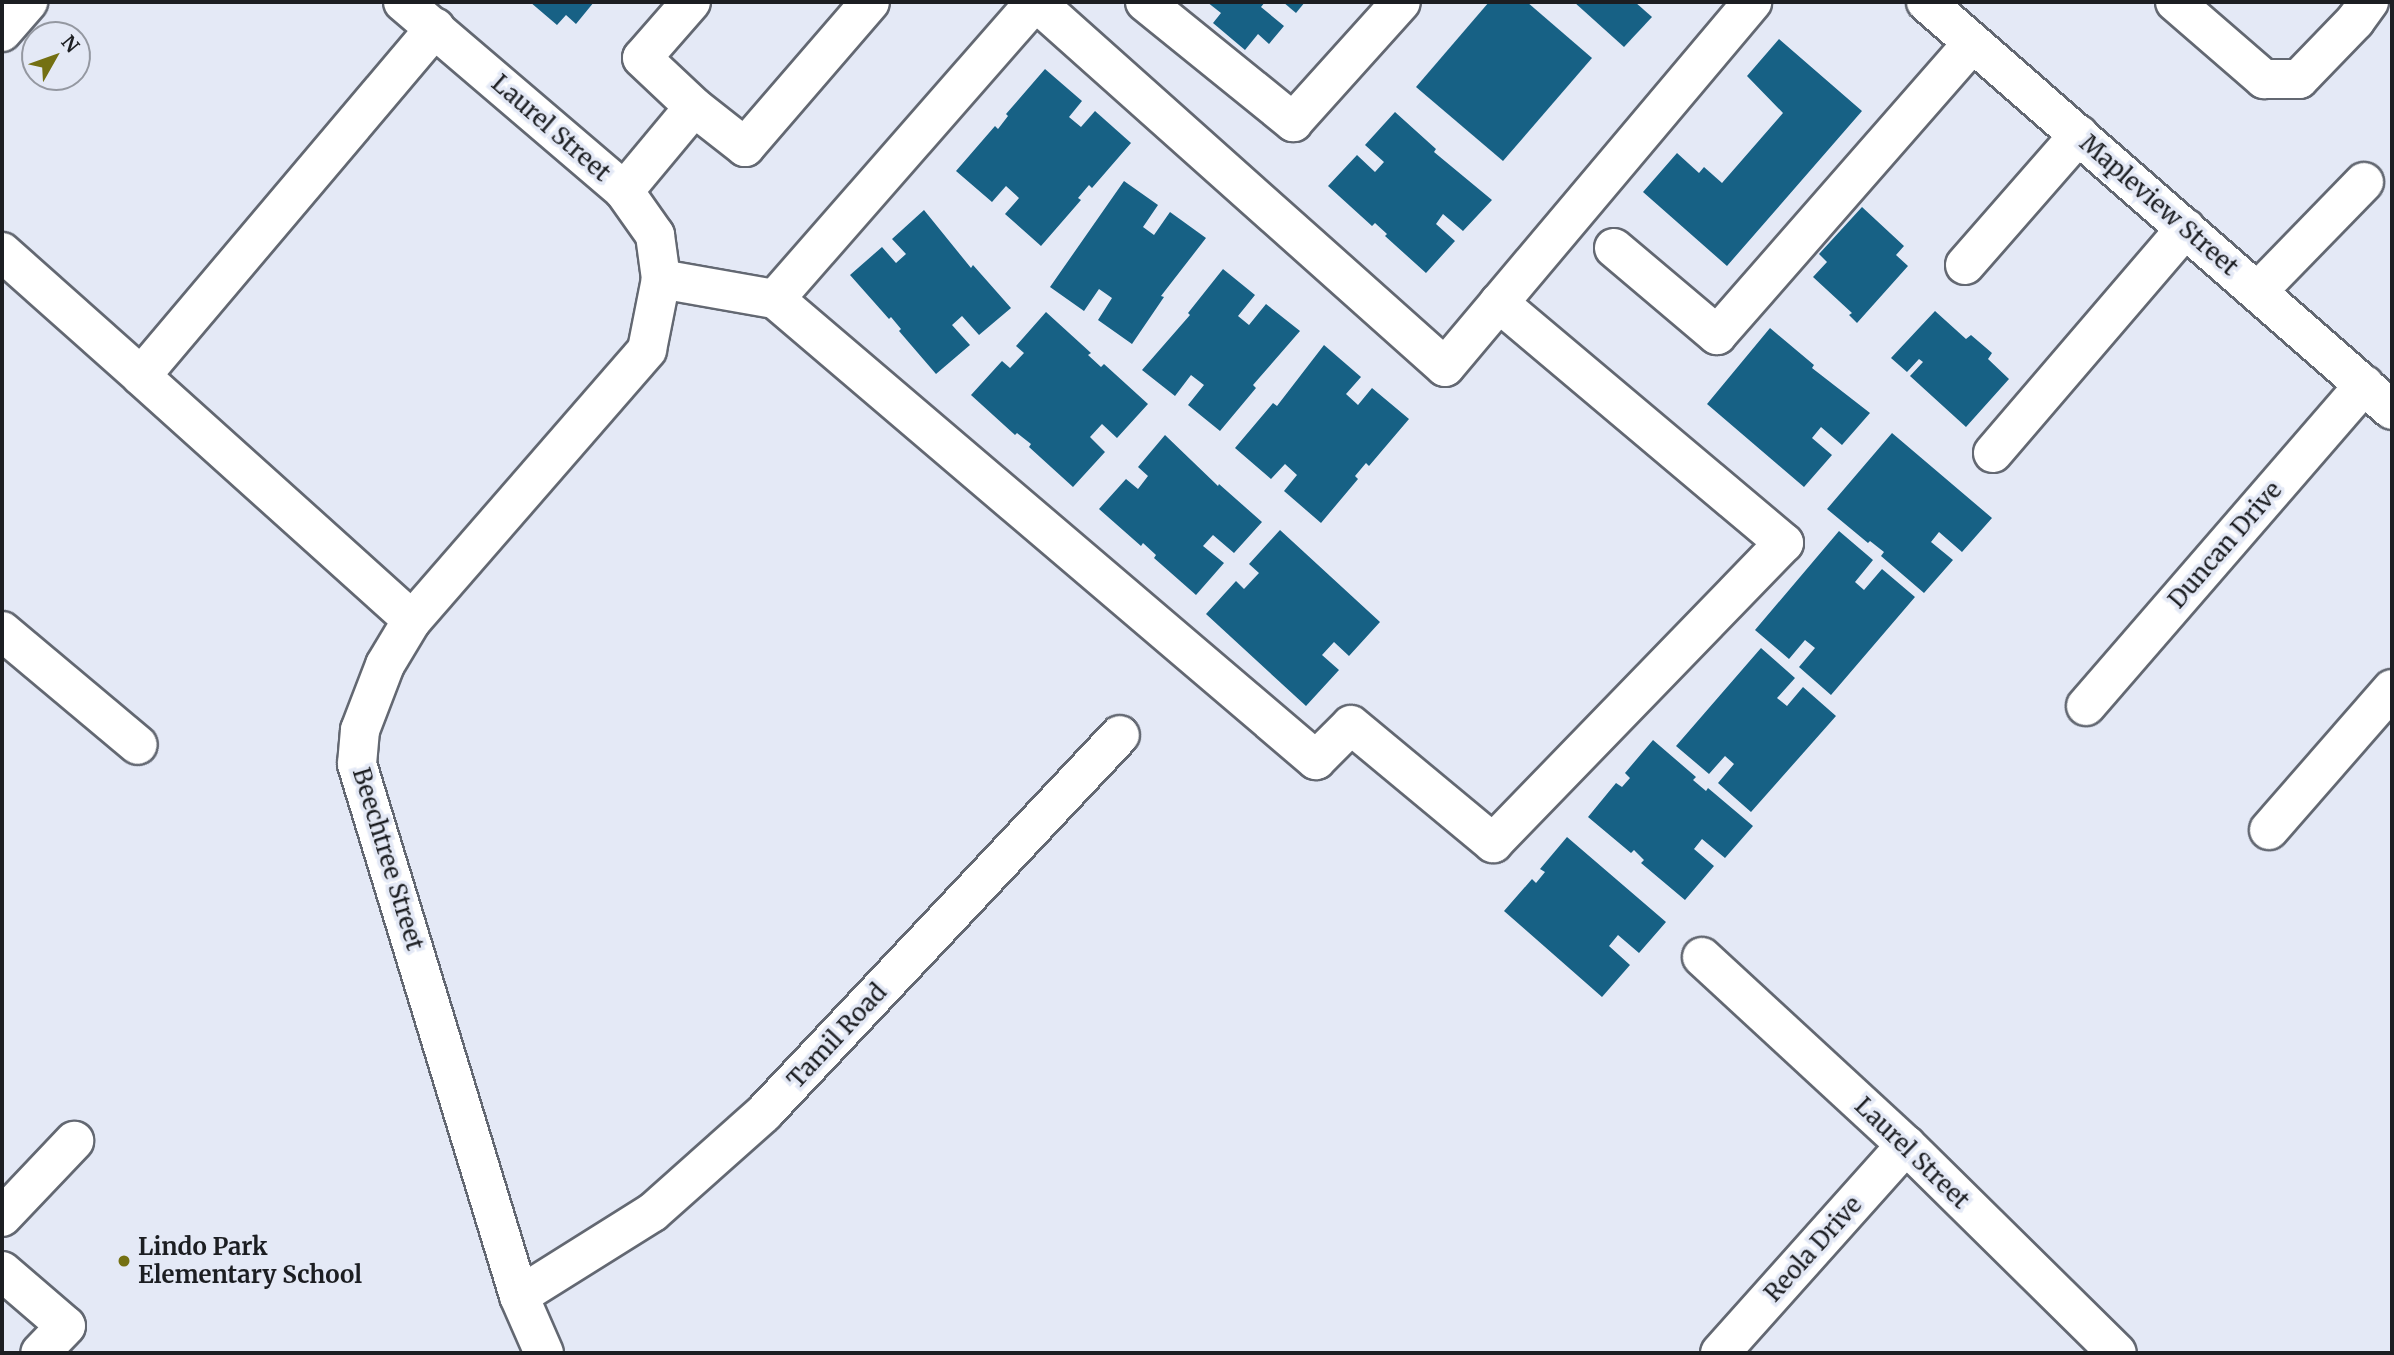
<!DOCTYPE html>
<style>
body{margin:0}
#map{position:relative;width:2394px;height:1355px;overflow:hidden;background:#e4e9f6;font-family:Merriweather,serif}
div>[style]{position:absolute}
.building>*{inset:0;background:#176185}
.roads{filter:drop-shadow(2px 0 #636872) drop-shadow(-2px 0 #636872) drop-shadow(0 2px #636872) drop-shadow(0 -2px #636872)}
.minor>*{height:38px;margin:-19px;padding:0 19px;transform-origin:19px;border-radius:19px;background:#fff}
.major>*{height:38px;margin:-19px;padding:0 19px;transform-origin:19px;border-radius:19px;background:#fff}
.dots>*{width:19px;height:19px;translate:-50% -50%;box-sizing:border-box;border:4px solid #e4e9f6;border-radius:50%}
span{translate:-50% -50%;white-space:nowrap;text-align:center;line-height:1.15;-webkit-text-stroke:7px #e4e9f6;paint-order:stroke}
.street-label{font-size:24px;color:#1c1e22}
.poi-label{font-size:24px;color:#1c1e22;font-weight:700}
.left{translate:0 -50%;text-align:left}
.frame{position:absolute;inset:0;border:4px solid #1c1e22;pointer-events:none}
.north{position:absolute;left:21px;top:21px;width:70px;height:70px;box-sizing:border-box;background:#e4e9f6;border:2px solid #9498a1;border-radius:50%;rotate:50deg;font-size:19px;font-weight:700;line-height:28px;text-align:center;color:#1c1e22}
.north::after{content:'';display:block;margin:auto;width:24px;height:32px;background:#747012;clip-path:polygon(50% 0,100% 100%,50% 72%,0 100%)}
</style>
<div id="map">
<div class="building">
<div style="clip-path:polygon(530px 2px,594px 2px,576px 24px,566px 15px,557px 25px)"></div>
<div style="clip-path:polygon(1207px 2px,1265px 2px,1261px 7px,1284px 26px,1269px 44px,1258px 34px,1245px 50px,1213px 23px,1221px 13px)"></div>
<div style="clip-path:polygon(1283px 2px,1305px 2px,1296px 13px)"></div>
<div style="clip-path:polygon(1489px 2px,1527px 2px,1592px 58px,1503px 161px,1416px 87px)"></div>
<div style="clip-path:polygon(1574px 2px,1635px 2px,1652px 17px,1624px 47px)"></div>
<div style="clip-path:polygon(1779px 39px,1862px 111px,1727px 266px,1643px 192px,1677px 153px,1699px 173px,1704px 167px,1722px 183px,1783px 113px,1747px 76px)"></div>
<div style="clip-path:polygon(1045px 69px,1082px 101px,1069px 117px,1081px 127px,1095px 111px,1131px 143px,1092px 188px,1089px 185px,1078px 198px,1081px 200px,1041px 246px,1005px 214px,1019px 198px,1006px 186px,992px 202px,956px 171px,995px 126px,998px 129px,1008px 116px,1006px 114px)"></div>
<div style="clip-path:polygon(1395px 112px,1436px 149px,1434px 152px,1492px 200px,1463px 231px,1443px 214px,1436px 224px,1455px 241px,1426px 273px,1385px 236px,1387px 234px,1375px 223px,1372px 226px,1328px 186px,1357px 155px,1375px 172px,1384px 162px,1365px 145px)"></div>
<div style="clip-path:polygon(1124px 181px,1158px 205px,1143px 227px,1154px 235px,1170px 212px,1206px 238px,1161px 296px,1164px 297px,1132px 344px,1098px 320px,1112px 298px,1099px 289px,1084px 311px,1050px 287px)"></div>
<div style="clip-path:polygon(1862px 207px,1904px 246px,1896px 255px,1908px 266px,1857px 323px,1849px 315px,1852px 313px,1813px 277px,1827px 262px,1819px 254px)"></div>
<div style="clip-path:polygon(924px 210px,971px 268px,973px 265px,1011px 308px,979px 335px,962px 316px,952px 325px,970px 345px,936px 374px,899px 331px,901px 329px,891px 317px,889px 319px,850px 275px,882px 247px,896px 263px,906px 254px,892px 239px)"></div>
<div style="clip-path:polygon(1223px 269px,1255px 295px,1238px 316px,1249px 325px,1266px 304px,1300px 331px,1253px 385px,1256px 388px,1220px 431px,1188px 405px,1204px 385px,1191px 375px,1175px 396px,1142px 370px,1190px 315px,1188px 313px)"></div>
<div style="clip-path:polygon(1935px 311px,1966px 339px,1971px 335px,1992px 353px,1988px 359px,2009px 379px,1966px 427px,1910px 376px,1923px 362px,1919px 359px,1907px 372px,1891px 358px)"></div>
<div style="clip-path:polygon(1046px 312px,1091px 353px,1088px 355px,1101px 367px,1104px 364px,1148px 404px,1117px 438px,1102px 424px,1090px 437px,1105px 452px,1073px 487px,1029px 447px,1031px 444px,1017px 433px,1015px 435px,971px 395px,1002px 361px,1010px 368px,1024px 353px,1016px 346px)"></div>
<div style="clip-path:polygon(1770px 328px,1814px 365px,1812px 368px,1870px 413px,1842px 445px,1821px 427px,1812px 438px,1832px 455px,1804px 487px,1707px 404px)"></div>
<div style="clip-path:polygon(1324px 345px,1361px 377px,1346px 394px,1358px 405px,1372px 388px,1409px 419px,1369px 466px,1366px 463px,1355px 476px,1358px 479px,1321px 523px,1284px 491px,1297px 475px,1285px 464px,1271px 479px,1235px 448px,1273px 403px,1277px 406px)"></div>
<div style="clip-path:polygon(1892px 433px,1992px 518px,1962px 552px,1939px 532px,1931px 542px,1953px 560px,1924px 593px,1881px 556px,1884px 552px,1870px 541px,1868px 543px,1827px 509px)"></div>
<div style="clip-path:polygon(1165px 435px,1218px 486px,1219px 484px,1262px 522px,1234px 553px,1213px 535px,1203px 546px,1224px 563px,1196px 595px,1154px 558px,1156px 555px,1143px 543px,1141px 546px,1099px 509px,1126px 479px,1138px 489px,1148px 476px,1138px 467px)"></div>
<div style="clip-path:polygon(1280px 530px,1380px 622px,1349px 656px,1334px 642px,1322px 655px,1339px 670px,1306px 706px,1206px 614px,1236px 581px,1244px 589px,1259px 573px,1249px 564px)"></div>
<div style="clip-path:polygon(1839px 531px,1873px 560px,1855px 582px,1864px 590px,1882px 569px,1915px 597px,1831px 695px,1799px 667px,1815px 648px,1805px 640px,1789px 659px,1755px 630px)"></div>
<div style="clip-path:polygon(1761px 648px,1795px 678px,1777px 698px,1787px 706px,1803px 687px,1836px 716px,1751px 812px,1718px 783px,1734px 764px,1725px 756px,1709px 774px,1676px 746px)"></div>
<div style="clip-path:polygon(1653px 740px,1696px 777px,1693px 780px,1706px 791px,1708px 788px,1753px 826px,1725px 858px,1702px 839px,1694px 849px,1714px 866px,1685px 900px,1641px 863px,1644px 860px,1634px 850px,1631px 853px,1588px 817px,1616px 783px,1622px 787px,1630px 778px,1625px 773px)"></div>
<div style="clip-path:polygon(1567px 837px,1666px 922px,1639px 953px,1618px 935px,1609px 946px,1630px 965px,1602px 997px,1504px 911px,1532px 879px,1536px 883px,1545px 872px,1540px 869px)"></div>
</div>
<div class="roads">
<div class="minor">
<div style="left:403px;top:2px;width:291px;rotate:40.5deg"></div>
<div style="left:624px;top:191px;width:54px;rotate:54.8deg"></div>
<div style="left:655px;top:235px;width:44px;rotate:82.2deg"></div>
<div style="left:661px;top:279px;width:72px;rotate:101.2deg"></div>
<div style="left:647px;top:350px;width:358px;rotate:131deg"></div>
<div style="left:412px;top:620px;width:52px;rotate:121deg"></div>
<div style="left:385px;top:665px;width:70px;rotate:111deg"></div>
<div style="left:360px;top:730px;width:34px;rotate:95deg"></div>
<div style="left:357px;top:764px;width:556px;rotate:73.06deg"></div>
<div style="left:519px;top:1296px;width:62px;rotate:66.3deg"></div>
<div style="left:691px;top:2px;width:74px;rotate:131.2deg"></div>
<div style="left:642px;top:58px;width:71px;rotate:43.3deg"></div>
<div style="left:694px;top:107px;width:65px;rotate:38.1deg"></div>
<div style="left:745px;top:147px;width:191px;rotate:-49.2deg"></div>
<div style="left:1036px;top:2px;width:548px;rotate:41.75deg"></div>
<div style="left:1445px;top:367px;width:477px;rotate:-49.9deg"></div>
<div style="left:1145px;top:2px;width:191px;rotate:39deg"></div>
<div style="left:1293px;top:122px;width:161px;rotate:-48deg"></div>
<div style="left:2175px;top:2px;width:118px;rotate:40.9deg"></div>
<div style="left:2264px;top:79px;width:35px"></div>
<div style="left:2299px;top:79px;width:81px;rotate:-46deg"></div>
<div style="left:2355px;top:21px;width:24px;rotate:-54deg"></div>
<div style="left:2px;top:32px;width:40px;rotate:-49deg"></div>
<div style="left:624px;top:191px;width:109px;rotate:-50.2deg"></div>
<div style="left:1614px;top:248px;width:135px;rotate:40.2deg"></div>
<div style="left:1717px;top:335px;width:388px;rotate:-48.8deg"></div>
<div style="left:2px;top:252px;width:186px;rotate:41.7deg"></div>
<div style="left:1965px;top:265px;width:173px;rotate:-48.8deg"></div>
<div style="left:661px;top:279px;width:116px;rotate:10deg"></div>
<div style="left:775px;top:299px;width:395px;rotate:-48.8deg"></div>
<div style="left:2258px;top:291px;width:152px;rotate:-45.8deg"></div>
<div style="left:775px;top:299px;width:711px;rotate:40.44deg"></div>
<div style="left:1316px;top:760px;width:49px;rotate:-45deg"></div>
<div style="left:1351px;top:725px;width:185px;rotate:39.7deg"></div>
<div style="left:1493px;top:843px;width:418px;rotate:-45.9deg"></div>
<div style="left:1784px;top:543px;width:373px;rotate:-139.9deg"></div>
<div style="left:1993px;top:453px;width:296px;rotate:-49.4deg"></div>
<div style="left:412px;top:620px;width:365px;rotate:-138deg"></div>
<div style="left:141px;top:376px;width:456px;rotate:-49.8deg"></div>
<div style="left:2px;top:631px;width:177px;rotate:40deg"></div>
<div style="left:2086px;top:706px;width:425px;rotate:-49.1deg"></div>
<div style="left:2269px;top:830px;width:187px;rotate:-48.9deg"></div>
<div style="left:1702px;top:957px;width:277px;rotate:42.7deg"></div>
<div style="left:1906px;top:1145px;width:296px;rotate:44.6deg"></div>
<div style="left:2px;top:1217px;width:105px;rotate:-46.5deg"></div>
<div style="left:2px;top:1271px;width:84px;rotate:40.7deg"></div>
<div style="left:66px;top:1326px;width:37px;rotate:134deg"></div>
<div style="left:519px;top:1296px;width:158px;rotate:-32.1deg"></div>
<div style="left:653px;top:1212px;width:149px;rotate:-41.7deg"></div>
<div style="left:764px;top:1113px;width:519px;rotate:-46.72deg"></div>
<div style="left:1720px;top:1353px;width:279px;rotate:-48.2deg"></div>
</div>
<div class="major">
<div style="left:1926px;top:2px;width:619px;rotate:41.2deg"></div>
</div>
</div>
<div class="dots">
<div style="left:124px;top:1261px;background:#747012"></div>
</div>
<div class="street-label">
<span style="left:551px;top:128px;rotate:41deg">Laurel Street</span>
<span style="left:2159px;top:205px;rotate:41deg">Mapleview Street</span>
<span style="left:2225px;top:545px;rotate:-49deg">Duncan Drive</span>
<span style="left:388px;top:859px;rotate:73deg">Beechtree Street</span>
<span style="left:837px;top:1036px;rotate:-47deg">Tamil Road</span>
<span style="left:1912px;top:1153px;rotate:44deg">Laurel Street</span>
<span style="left:1813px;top:1249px;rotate:-48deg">Reola Drive</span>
</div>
<div class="poi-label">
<span class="left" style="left:138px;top:1261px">Lindo Park<br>Elementary School</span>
</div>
<div class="frame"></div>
<div class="north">N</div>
</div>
